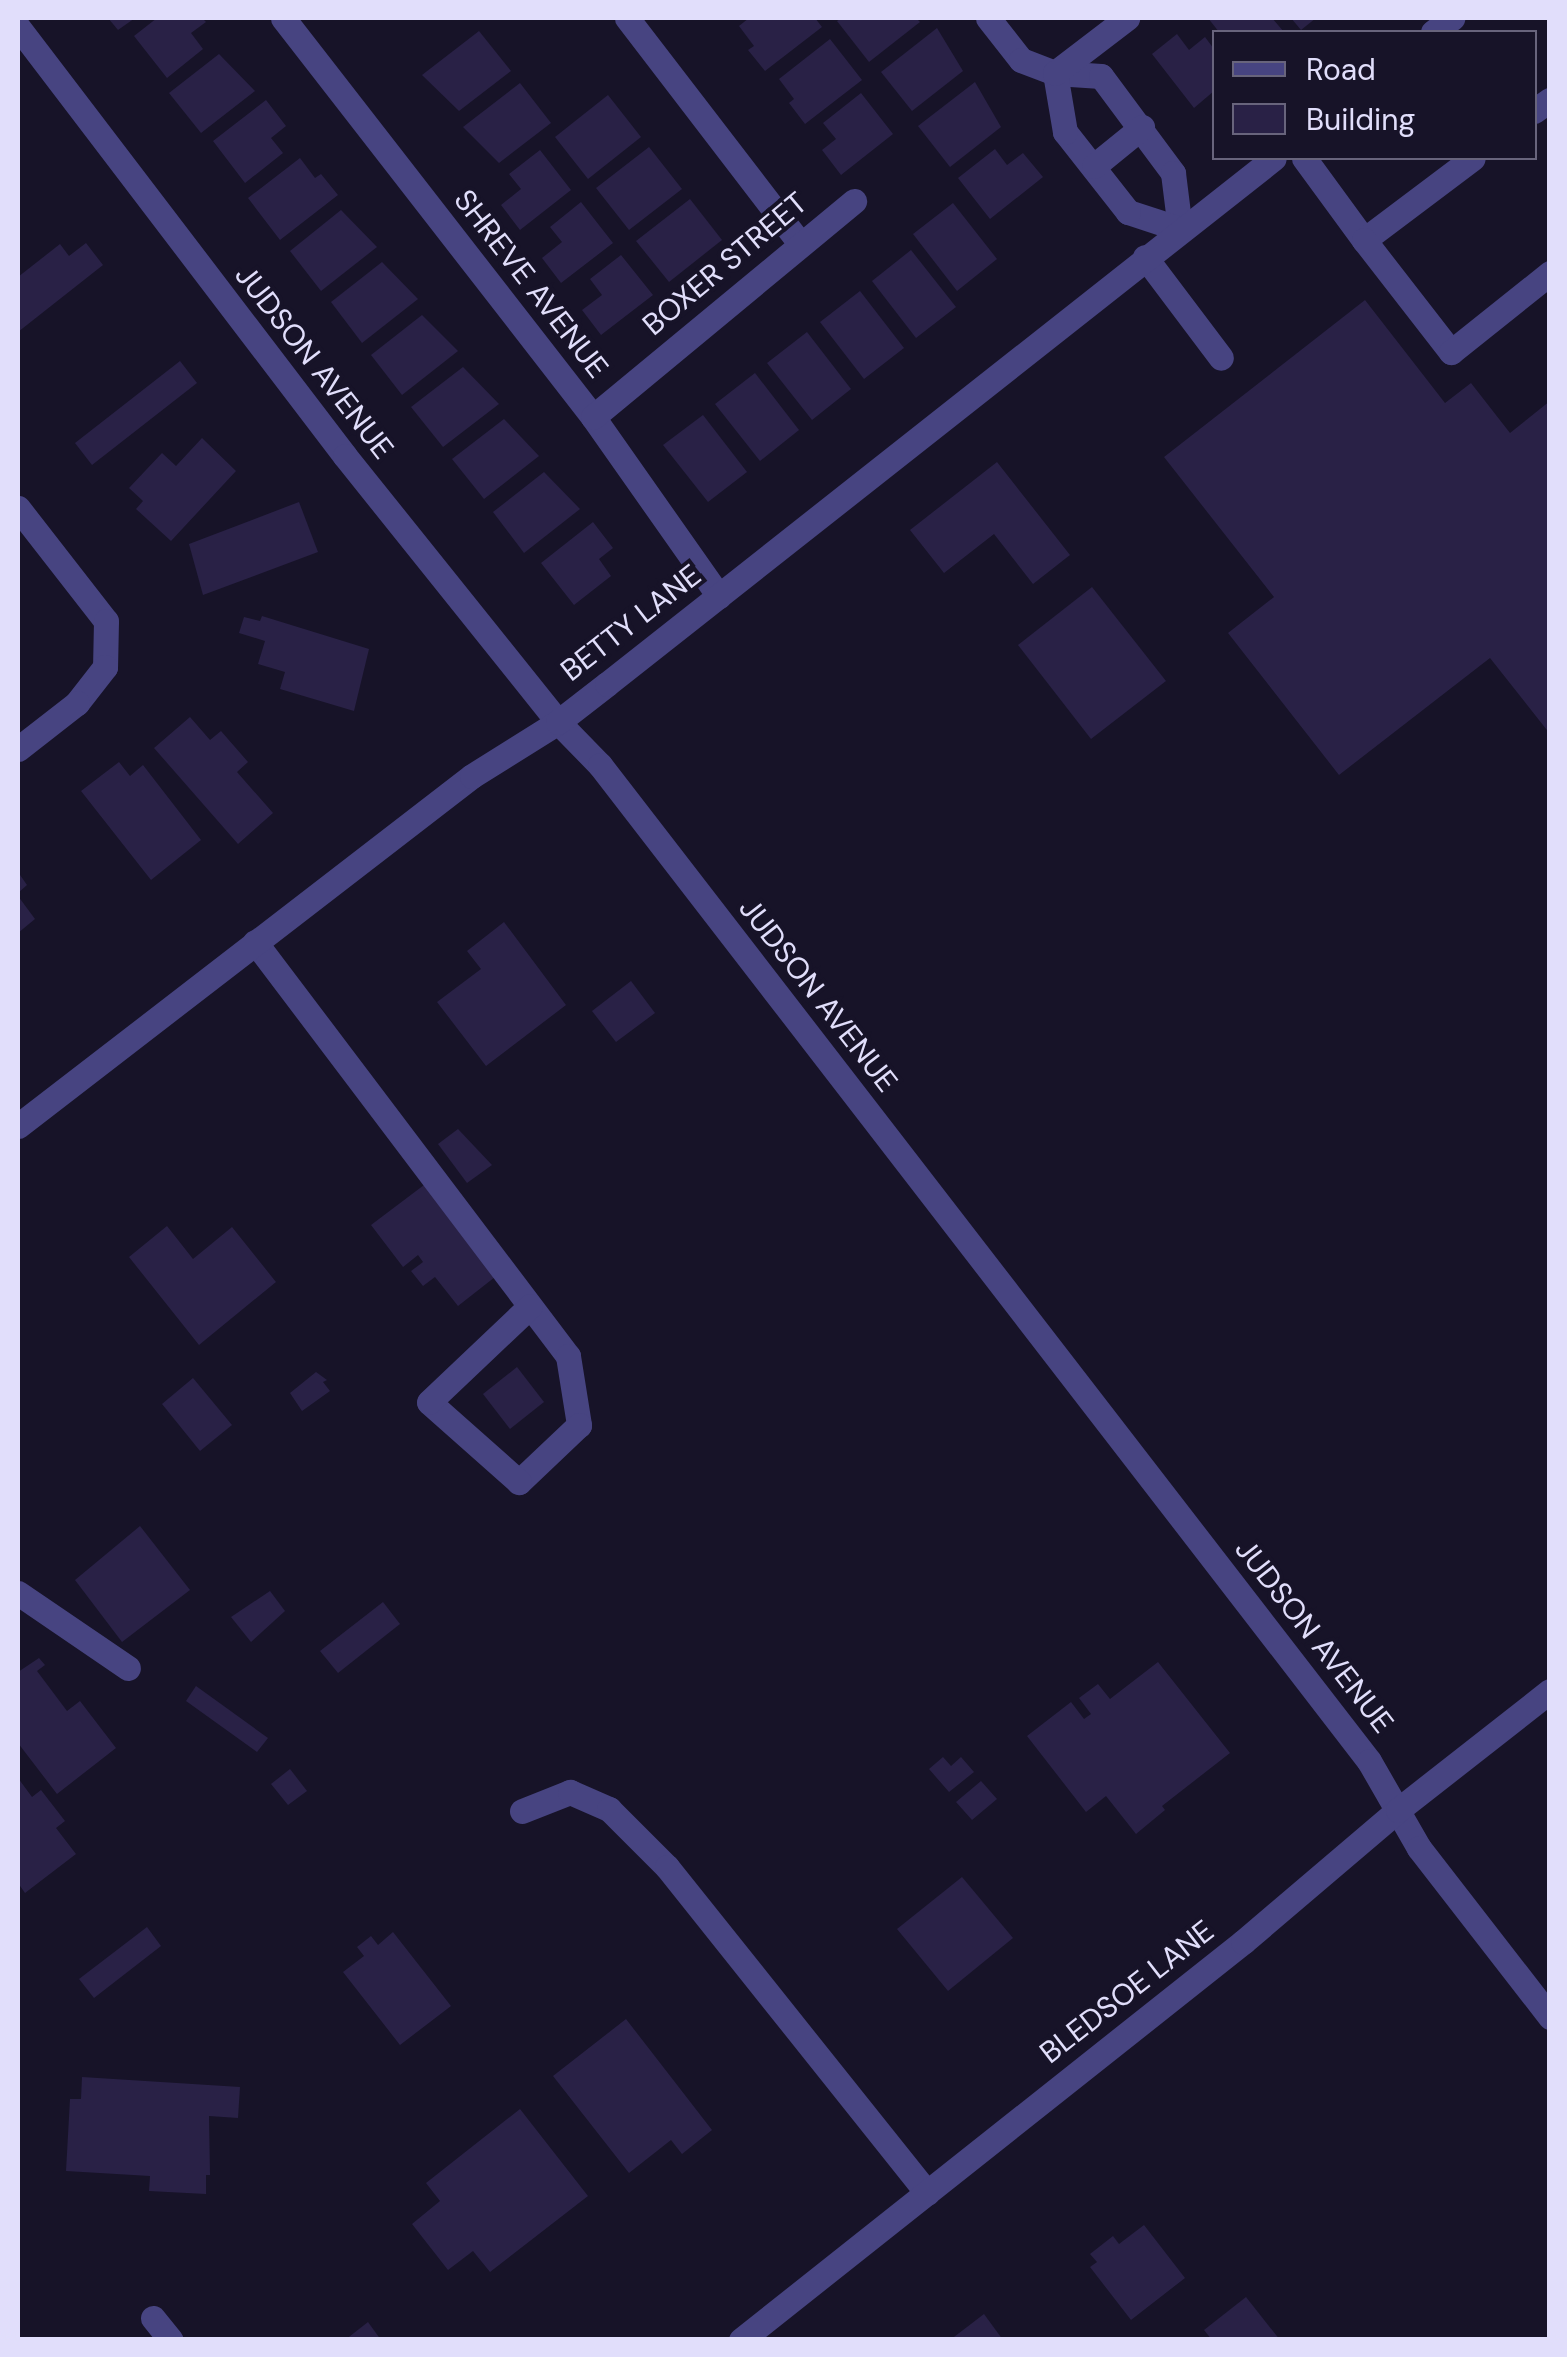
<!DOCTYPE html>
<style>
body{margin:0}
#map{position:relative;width:1567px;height:2357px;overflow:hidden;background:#171328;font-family:"DM Sans",sans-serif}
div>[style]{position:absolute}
.building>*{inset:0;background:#292146}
.minor>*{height:25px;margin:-12.5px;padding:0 12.5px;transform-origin:12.5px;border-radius:12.5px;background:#474481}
span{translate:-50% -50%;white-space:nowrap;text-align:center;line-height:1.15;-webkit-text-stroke:8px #171328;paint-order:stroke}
.street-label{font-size:30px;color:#e1defb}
.frame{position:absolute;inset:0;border:20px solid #e1defb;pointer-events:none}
.legend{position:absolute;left:1212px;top:30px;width:325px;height:130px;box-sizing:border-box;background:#171328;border:2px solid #68647c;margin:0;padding:12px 18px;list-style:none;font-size:30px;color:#e1defb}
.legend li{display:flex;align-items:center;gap:20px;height:50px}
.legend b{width:50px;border:2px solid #68647c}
</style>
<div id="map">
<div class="building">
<div style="clip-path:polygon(108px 18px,135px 18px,118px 30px)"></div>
<div style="clip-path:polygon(157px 18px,202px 18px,206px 22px,191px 33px,203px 49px,167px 78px,134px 36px)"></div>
<div style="clip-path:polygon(749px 18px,815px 18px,822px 27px,765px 71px,748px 50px,754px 46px,739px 26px)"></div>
<div style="clip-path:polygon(842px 18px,916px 18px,920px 22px,869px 62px,837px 21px)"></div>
<div style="clip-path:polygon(1208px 18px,1272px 18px,1284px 32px,1219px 32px)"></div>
<div style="clip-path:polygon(1291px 18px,1316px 18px,1301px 30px)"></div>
<div style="clip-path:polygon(937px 28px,963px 71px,912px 111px,881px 72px)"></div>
<div style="clip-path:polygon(479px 31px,511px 71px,459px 111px,422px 75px)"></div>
<div style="clip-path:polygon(1177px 34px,1189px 50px,1205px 37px,1214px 49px,1214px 91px,1194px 108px,1152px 54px)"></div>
<div style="clip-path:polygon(830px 39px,862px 80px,805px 124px,789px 103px,794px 99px,779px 79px)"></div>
<div style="clip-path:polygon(219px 54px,255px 91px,201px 133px,169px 93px)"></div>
<div style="clip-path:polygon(975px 82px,1001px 127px,950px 167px,918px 126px)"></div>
<div style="clip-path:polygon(520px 83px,551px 123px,499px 163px,463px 127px)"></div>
<div style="clip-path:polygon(861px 93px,893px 134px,841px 175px,822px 150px,836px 139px,823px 123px)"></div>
<div style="clip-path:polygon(608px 95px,641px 137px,588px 179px,555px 137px)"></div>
<div style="clip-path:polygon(266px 100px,286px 126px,271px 138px,283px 153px,245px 183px,213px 141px)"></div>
<div style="clip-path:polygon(649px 147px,682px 189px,629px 230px,596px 188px)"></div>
<div style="clip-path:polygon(995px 149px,1007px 165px,1023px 153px,1043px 177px,990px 219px,958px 178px)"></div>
<div style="clip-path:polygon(540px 150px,571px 190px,520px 230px,501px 205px,521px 189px,509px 174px)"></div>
<div style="clip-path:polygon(300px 158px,315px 178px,321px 174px,338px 195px,280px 240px,248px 198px)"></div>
<div style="clip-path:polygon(690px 199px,722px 240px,669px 282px,636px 241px)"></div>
<div style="clip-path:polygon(581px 202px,613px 243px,561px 283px,542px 258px,562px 242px,550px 227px)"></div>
<div style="clip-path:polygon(953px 203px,997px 259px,957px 291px,913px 234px)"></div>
<div style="clip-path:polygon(341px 210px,377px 247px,321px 291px,290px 251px)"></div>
<div style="clip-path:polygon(86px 243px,103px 265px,18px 332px,18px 277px,60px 244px,69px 256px)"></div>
<div style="clip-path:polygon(911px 250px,956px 307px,916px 338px,872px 281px)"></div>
<div style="clip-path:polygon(621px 255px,653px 295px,601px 335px,582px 310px,602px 295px,590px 279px)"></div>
<div style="clip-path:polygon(382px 262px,418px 299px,362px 343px,331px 302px)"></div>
<div style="clip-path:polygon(860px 291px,904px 348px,864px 379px,820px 322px)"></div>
<div style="clip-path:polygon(1365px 300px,1445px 403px,1471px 383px,1510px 433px,1550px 401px,1550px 734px,1490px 658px,1339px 775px,1228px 633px,1274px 597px,1164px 457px)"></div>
<div style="clip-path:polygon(422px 315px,458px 351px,402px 395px,371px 355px)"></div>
<div style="clip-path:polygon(807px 332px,851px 389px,812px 420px,767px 363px)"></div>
<div style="clip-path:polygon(180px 361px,197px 383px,92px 465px,75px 443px)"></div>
<div style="clip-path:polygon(463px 367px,499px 404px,443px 447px,411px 407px)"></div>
<div style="clip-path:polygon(755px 373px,799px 430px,760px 461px,715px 404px)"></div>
<div style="clip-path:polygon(703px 415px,747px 472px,708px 502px,663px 445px)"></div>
<div style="clip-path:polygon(504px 419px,539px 456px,484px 499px,452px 459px)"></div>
<div style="clip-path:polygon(202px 438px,236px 471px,171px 541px,136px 509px,143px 501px,129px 488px,162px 453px,176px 466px)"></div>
<div style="clip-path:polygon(997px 462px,1070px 555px,1033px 584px,994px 534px,944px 573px,910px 530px)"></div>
<div style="clip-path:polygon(544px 472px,580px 509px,524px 553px,493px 512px)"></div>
<div style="clip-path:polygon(299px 502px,318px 552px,203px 595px,189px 544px)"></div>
<div style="clip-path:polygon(593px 522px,613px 548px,599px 559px,611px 576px,574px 605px,541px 563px)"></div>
<div style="clip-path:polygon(1092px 587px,1166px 681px,1091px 739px,1018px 645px)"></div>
<div style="clip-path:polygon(262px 616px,369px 649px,354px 711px,280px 689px,285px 672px,258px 664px,265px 641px,239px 633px,244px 617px,260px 621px)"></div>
<div style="clip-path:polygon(190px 717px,210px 740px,221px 731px,248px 762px,237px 772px,273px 813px,238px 844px,154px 748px)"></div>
<div style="clip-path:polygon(119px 762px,130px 776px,143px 765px,201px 840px,151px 880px,81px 791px)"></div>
<div style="clip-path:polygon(18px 872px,27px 885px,18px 893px)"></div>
<div style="clip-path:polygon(18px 896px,35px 919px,18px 933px)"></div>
<div style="clip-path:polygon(504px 922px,566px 1005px,486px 1066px,437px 1002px,481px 969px,467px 951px)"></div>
<div style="clip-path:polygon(631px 981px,655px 1013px,616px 1042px,592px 1011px)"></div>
<div style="clip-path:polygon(458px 1129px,492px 1165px,467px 1183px,438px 1144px)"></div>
<div style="clip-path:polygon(424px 1185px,495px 1277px,458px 1306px,435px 1277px,423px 1286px,411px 1271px,423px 1262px,418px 1255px,403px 1267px,371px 1225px)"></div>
<div style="clip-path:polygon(167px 1226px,193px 1259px,232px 1227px,276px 1282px,199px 1345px,129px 1257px)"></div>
<div style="clip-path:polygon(517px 1367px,544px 1402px,510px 1429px,483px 1394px)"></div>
<div style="clip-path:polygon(316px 1372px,327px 1380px,323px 1382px,330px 1391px,302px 1411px,290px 1393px)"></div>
<div style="clip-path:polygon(193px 1378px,232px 1425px,200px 1451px,162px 1404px)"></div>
<div style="clip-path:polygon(140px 1526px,190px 1590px,122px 1642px,75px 1580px)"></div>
<div style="clip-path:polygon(270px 1591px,285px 1611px,251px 1642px,231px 1617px)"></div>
<div style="clip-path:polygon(383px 1602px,400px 1624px,338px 1673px,320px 1651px)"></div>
<div style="clip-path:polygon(39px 1658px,45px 1665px,37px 1671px,67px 1711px,80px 1701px,116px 1748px,57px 1794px,18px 1743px,18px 1672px)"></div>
<div style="clip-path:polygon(1158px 1662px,1230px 1753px,1162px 1806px,1165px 1810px,1136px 1834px,1106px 1796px,1086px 1812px,1027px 1736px,1071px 1702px,1084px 1719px,1091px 1714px,1079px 1698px,1098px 1684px,1110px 1699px)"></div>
<div style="clip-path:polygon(196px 1686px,268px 1738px,257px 1752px,186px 1701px)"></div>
<div style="clip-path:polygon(943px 1757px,951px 1766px,961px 1757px,974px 1772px,949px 1792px,929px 1769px)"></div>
<div style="clip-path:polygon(290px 1769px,307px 1791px,288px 1805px,271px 1784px)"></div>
<div style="clip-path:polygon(18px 1778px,32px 1797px,41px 1790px,65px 1821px,56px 1828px,76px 1854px,25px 1893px,18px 1883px)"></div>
<div style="clip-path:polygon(981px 1781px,997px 1799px,972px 1820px,956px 1802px)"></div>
<div style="clip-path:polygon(962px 1877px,1013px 1938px,948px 1991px,897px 1929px)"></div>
<div style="clip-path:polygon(147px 1927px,161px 1946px,94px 1998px,79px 1979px)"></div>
<div style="clip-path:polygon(393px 1932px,451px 2006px,400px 2045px,343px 1972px,364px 1956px,357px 1947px,371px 1936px,378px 1945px)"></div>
<div style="clip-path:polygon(626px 2019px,712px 2130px,682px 2154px,671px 2140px,629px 2173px,553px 2076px)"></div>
<div style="clip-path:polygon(82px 2077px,240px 2087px,238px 2118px,209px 2116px,210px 2175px,206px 2175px,206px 2194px,149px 2191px,150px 2176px,66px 2171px,70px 2099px,81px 2099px)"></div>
<div style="clip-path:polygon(520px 2109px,588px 2196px,490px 2272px,473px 2251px,448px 2270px,412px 2224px,440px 2201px,426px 2183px)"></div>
<div style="clip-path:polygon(1144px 2225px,1185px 2278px,1131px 2320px,1090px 2267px,1097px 2262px,1090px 2254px,1113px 2236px,1119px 2244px)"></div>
<div style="clip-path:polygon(1246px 2297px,1280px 2340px,1212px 2340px,1204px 2330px)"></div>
<div style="clip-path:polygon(984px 2314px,1003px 2340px,950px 2340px)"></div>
<div style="clip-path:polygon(368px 2322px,381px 2340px,345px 2340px)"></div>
</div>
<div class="minor">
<div style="left:283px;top:18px;width:505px;rotate:52.15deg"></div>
<div style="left:593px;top:417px;width:219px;rotate:54.9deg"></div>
<div style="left:627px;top:18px;width:282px;rotate:52.5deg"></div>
<div style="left:988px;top:18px;width:53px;rotate:51.8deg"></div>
<div style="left:1021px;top:60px;width:36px;rotate:21deg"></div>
<div style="left:1055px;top:73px;width:46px;rotate:3.7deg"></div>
<div style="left:1101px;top:76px;width:121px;rotate:53.4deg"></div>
<div style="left:1173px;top:173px;width:56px;rotate:82.9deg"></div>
<div style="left:1180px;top:229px;width:55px;rotate:-161.9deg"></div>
<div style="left:1128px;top:212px;width:102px;rotate:-128.2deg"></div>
<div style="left:1065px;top:132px;width:60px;rotate:-99.6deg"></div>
<div style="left:18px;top:27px;width:539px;rotate:52.68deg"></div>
<div style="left:345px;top:456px;width:341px;rotate:51.3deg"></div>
<div style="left:558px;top:722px;width:60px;rotate:45.7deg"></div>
<div style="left:600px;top:765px;width:1258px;rotate:52.33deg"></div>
<div style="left:1369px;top:1761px;width:100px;rotate:60.1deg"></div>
<div style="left:1419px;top:1848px;width:214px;rotate:52.2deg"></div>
<div style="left:1433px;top:32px;width:24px;rotate:-36deg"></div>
<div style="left:1055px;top:73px;width:91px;rotate:-37.4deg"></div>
<div style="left:1534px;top:111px;width:19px;rotate:-35deg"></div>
<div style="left:1304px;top:158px;width:102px;rotate:53.8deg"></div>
<div style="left:1364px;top:240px;width:136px;rotate:-37deg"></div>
<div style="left:1094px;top:166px;width:62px;rotate:-39.1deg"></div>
<div style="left:1364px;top:240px;width:142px;rotate:52.2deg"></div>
<div style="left:1451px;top:352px;width:127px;rotate:-38.6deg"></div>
<div style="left:1145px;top:257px;width:126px;rotate:53deg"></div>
<div style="left:593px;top:417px;width:339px;rotate:-39.6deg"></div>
<div style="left:18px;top:508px;width:143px;rotate:52.1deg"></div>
<div style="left:106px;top:621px;width:46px;rotate:91.2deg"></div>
<div style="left:105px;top:667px;width:46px;rotate:127.9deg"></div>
<div style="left:77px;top:703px;width:75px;rotate:142.1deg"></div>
<div style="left:255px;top:942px;width:519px;rotate:52.91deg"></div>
<div style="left:568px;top:1356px;width:70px;rotate:80.9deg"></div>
<div style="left:579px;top:1425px;width:83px;rotate:136.5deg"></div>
<div style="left:519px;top:1482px;width:120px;rotate:-138.4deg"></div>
<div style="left:429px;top:1402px;width:139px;rotate:-43.5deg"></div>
<div style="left:18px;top:1126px;width:573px;rotate:-37.63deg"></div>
<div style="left:472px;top:776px;width:102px;rotate:-32.1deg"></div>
<div style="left:558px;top:722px;width:62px;rotate:-37.8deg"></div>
<div style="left:607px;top:684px;width:849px;rotate:-38.26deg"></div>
<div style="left:18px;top:1593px;width:133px;rotate:34.3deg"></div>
<div style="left:522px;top:1811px;width:52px;rotate:-21.6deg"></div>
<div style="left:570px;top:1792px;width:43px;rotate:23.6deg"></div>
<div style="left:609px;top:1809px;width:82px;rotate:45deg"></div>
<div style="left:667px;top:1867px;width:417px;rotate:51.4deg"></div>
<div style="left:153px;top:2318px;width:28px;rotate:51deg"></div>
<div style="left:741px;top:2340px;width:641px;rotate:-38.41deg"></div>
<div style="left:1243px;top:1942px;width:204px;rotate:-40.4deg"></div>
<div style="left:1398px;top:1810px;width:193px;rotate:-38.1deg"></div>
</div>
<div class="street-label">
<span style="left:725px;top:264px;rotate:-40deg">BOXER STREET</span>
<span style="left:531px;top:284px;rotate:52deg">SHREVE AVENUE</span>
<span style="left:314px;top:362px;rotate:52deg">JUDSON AVENUE</span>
<span style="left:631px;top:623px;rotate:-38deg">BETTY LANE</span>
<span style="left:818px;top:995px;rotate:52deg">JUDSON AVENUE</span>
<span style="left:1314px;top:1636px;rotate:52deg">JUDSON AVENUE</span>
<span style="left:1127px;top:1992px;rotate:-38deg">BLEDSOE LANE</span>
</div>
<div class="frame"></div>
<ul class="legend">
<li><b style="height:12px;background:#474481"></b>Road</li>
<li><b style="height:28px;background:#292146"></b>Building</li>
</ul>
</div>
